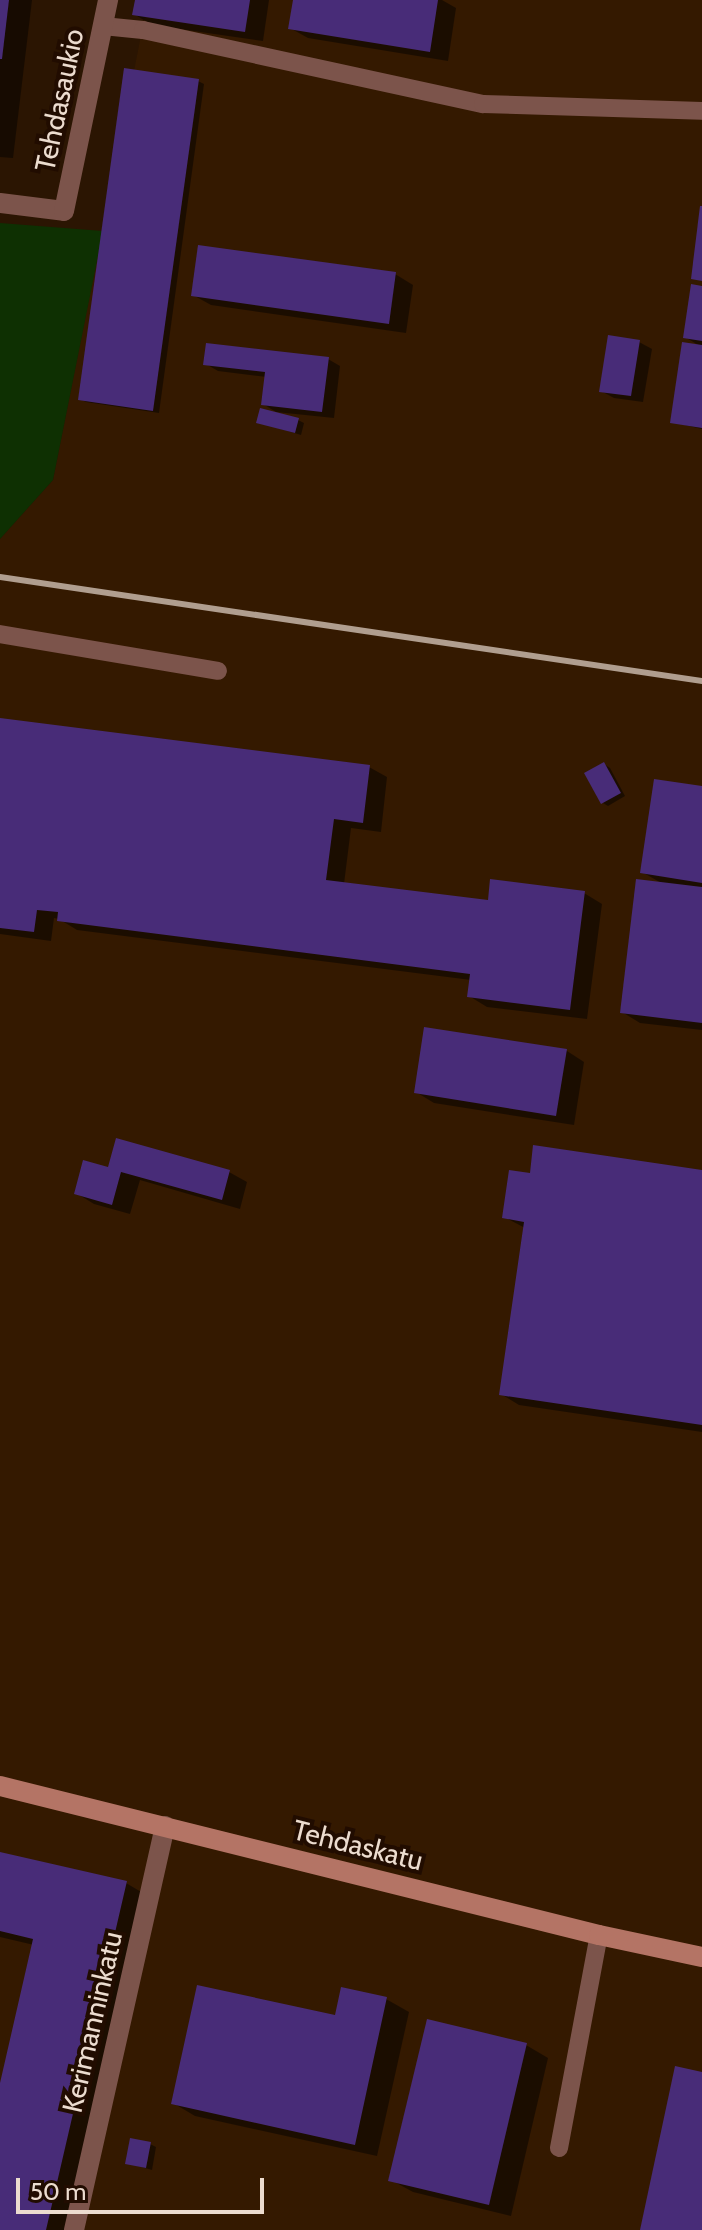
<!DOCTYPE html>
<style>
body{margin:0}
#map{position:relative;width:702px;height:2230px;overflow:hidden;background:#2b1502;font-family:Cabin,sans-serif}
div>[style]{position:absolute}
.built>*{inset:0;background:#341900}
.green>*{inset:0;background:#0e3002}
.shadow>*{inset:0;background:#0007}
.building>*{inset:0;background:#482c78}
.lane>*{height:18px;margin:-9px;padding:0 9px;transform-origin:9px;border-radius:9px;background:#7c544b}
.street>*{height:20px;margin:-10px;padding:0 10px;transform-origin:10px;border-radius:10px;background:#7c544b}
.secondary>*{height:20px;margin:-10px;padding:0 10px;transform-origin:10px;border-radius:10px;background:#b47465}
.rail>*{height:6px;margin:-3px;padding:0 3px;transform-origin:3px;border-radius:3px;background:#b09e8f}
span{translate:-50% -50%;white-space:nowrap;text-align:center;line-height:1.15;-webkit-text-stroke:8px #210c00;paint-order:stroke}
.street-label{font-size:28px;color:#ecdccf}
.scale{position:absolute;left:16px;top:2178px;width:248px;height:36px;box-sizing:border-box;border:4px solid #ecdccf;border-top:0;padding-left:10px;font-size:24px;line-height:28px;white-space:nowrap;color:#ecdccf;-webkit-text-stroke:6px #210c00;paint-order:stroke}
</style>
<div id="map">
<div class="built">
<div style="clip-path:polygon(148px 0,702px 0,702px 2230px,0 2230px,0 539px,53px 480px)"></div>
</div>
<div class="green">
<div style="clip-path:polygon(0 223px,103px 231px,53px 480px,0 539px)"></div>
</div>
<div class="shadow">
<div style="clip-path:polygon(0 0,32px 0,13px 158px,0 157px)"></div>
<div style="clip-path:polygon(137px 0,269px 0,263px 41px,152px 25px,134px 14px)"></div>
<div style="clip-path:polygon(295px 0,442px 0,456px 8px,448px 61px,308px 38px,290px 28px)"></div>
<div style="clip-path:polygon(198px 81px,204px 84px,159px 413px,86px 402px,80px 399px)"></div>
<div style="clip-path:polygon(395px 274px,413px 285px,406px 333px,211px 305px,193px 295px)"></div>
<div style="clip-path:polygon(702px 288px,702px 429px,672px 422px,700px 346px,685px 337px)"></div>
<div style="clip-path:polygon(639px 342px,652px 349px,643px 402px,614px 398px,601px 391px)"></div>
<div style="clip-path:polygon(328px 359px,340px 366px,334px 418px,276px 412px,263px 404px,267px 377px,218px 371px,206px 364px)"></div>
<div style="clip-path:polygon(298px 420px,304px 423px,301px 435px,258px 422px)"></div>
<div style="clip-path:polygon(0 720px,369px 767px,387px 777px,381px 832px,351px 828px,344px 884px,489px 902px,584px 893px,602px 904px,587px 1019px,487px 1007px,469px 996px,471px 980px,77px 930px,59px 919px,54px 918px,51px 941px,0 934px)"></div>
<div style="clip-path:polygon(604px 764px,610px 768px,625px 796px,608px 806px,603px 803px)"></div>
<div style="clip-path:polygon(702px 788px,702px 1030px,640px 1023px,622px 1012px,663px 884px,642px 872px)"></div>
<div style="clip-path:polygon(567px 1051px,584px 1062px,574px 1125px,434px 1103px,416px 1092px)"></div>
<div style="clip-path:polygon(109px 1169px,229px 1172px,247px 1182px,240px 1209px,140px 1180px,130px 1214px,94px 1204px,76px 1193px)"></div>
<div style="clip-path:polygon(702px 1172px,702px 1432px,519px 1405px,501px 1394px,525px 1228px,504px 1217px,531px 1175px)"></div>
<div style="clip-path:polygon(0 1854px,126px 1883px,148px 1896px,71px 2230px,0 2230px,0 2091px,34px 1945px,0 1937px)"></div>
<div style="clip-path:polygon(386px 1999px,409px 2012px,377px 2156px,195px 2116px,173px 2103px,336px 2017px)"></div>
<div style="clip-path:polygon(526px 2045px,548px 2058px,511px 2216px,413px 2192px,391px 2180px)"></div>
<div style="clip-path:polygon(150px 2144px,156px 2147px,152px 2170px,127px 2163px)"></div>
</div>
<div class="building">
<div style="clip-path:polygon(0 0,9px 0,2px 59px,0 59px)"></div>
<div style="clip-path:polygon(135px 0,250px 0,245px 32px,132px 15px)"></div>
<div style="clip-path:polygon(293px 0,438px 0,430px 52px,288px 29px)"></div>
<div style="clip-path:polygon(124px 68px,199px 79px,153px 411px,78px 400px)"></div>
<div style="clip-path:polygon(700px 206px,702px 206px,702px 281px,691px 279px)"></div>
<div style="clip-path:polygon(198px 245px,396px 272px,389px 324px,191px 296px)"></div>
<div style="clip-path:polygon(691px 284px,702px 286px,702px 341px,683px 338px)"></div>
<div style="clip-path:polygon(608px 335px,640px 340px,631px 396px,599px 392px)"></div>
<div style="clip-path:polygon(682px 342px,702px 345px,702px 428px,670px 423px)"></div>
<div style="clip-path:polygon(206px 343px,329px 357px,322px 412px,261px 405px,265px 372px,203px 365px)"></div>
<div style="clip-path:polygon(260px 408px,299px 418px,295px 433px,256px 423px)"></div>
<div style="clip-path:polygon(0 718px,370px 765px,363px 823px,334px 819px,326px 880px,488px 900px,490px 879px,585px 891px,570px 1010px,467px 997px,470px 974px,57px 921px,58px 912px,37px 910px,34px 932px,0 928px)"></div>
<div style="clip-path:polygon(604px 762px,621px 793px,601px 804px,584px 773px)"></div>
<div style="clip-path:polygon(654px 779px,702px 786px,702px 883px,640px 873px)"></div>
<div style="clip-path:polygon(636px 879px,702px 887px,702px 1023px,620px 1013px)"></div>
<div style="clip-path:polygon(424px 1027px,567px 1049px,556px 1116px,414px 1093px)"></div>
<div style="clip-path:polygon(116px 1138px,230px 1170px,222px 1200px,121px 1172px,112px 1205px,74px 1194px,83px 1160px,108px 1167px)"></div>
<div style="clip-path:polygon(533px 1145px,702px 1170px,702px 1425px,499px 1395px,524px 1222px,502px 1218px,509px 1170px,530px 1173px)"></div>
<div style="clip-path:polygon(0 1852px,127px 1881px,46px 2230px,0 2230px,0 2083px,33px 1939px,0 1931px)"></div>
<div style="clip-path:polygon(197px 1985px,335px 2015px,341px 1987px,387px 1997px,355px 2145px,171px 2104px)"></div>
<div style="clip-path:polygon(427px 2019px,527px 2043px,489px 2205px,388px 2181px)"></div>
<div style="clip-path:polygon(675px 2066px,702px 2072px,702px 2230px,640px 2230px)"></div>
<div style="clip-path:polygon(130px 2138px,151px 2142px,146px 2168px,125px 2164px)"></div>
</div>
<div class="lane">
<div style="left:103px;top:26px;width:40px;rotate:5.7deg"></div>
<div style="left:143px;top:30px;width:348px;rotate:12.3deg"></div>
<div style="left:483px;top:104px;width:219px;rotate:1.8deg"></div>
<div style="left:0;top:634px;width:221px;rotate:9.6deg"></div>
<div style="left:559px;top:2148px;width:217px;rotate:-79.4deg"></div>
</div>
<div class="street">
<div style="left:0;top:203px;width:64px;rotate:7.1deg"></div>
<div style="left:64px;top:211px;width:216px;rotate:-78.2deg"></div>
<div style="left:74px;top:2230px;width:414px;rotate:-77.3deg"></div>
</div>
<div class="secondary">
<div style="left:0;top:1786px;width:617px;rotate:13.97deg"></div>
<div style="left:599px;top:1935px;width:105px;rotate:12.1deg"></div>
</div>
<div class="rail">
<div style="left:0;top:577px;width:710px;rotate:8.43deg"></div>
</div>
<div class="street-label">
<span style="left:59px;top:100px;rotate:-78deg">Tehdasaukio</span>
<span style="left:358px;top:1845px;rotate:14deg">Tehdaskatu</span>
<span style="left:92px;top:2022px;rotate:-77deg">Kerimanninkatu</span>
</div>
<div class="scale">50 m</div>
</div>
